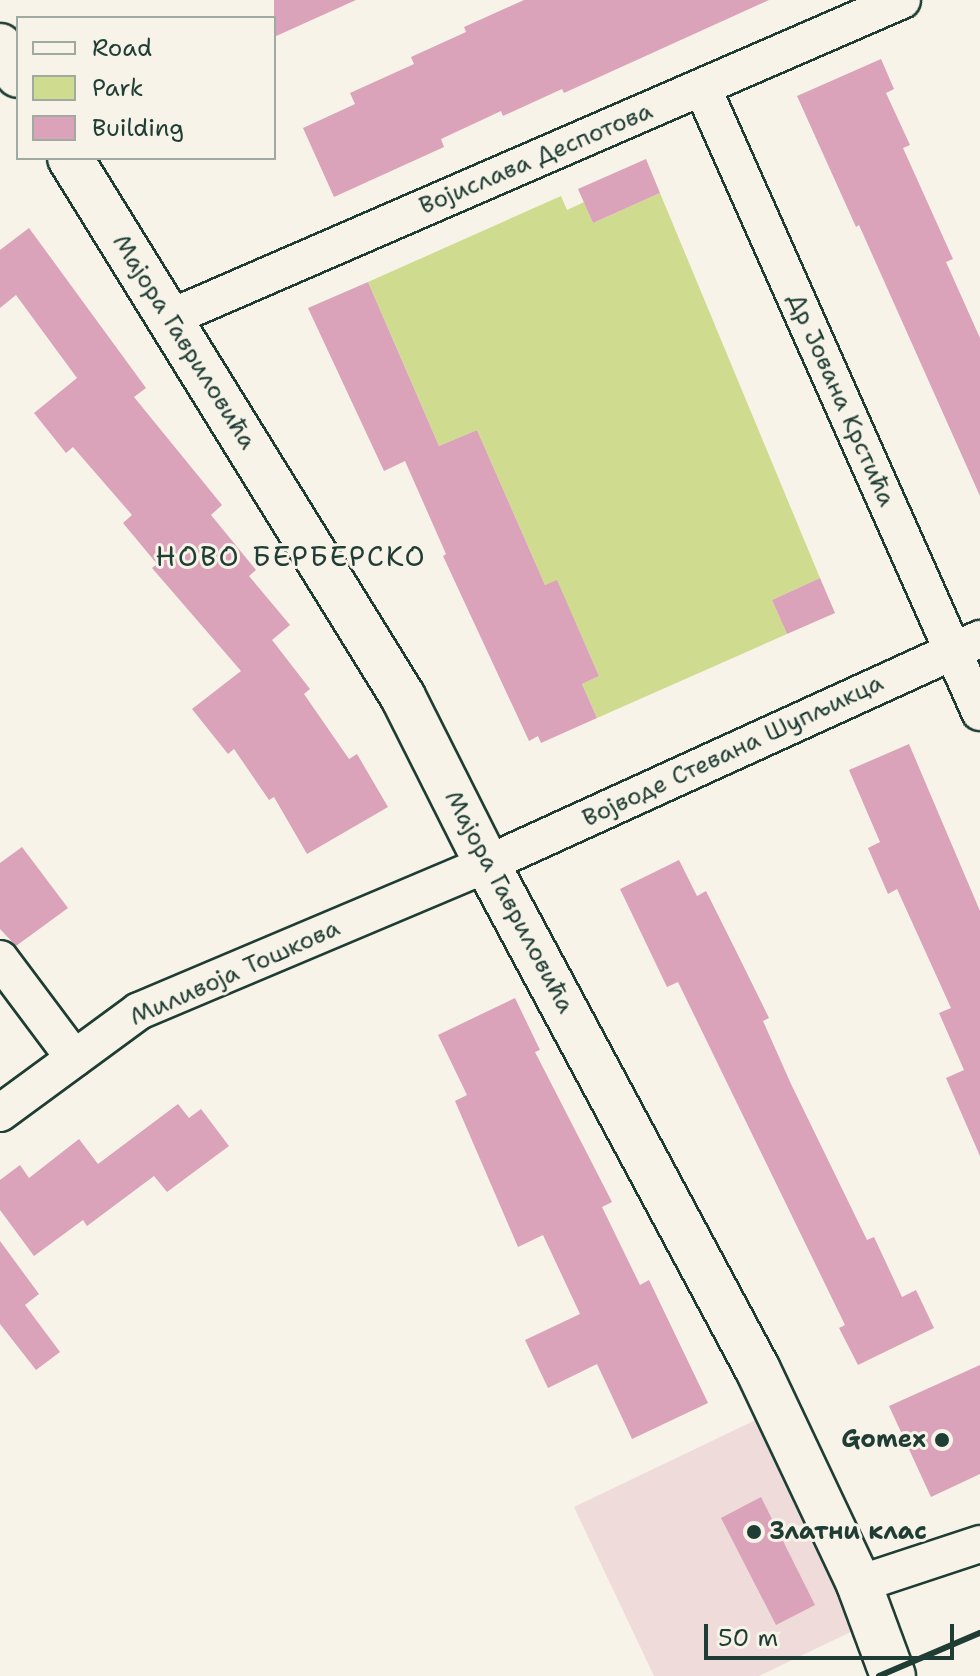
<!DOCTYPE html>
<meta charset="utf-8">
<style>
body{margin:0}
#map{position:relative;width:980px;height:1676px;overflow:hidden;background:#f7f3e8;font-family:"Shantell Sans",sans-serif}
div>[style]{position:absolute}
.built>*{inset:0;background:#eedbda}
.green>*{inset:0;background:#cfdc90}
.building>*{inset:0;background:#daa3b9}
.roads{filter:drop-shadow(2px 0 #1f3d34) drop-shadow(-2px 0 #1f3d34) drop-shadow(0 2px #1f3d34) drop-shadow(0 -2px #1f3d34)}
.minor>*{height:36px;margin:-18px;padding:0 18px;transform-origin:18px;border-radius:18px;background:#f7f3e8}
.tertiary>*{height:44px;margin:-22px;padding:0 22px;transform-origin:22px;border-radius:22px;background:#f7f3e8}
.rail>*{height:6px;margin:-3px;padding:0 3px;transform-origin:3px;border-radius:3px;background:#1f3d34}
.dots>*{width:22px;height:22px;translate:-50% -50%;box-sizing:border-box;border:4px solid #f7f3e8;border-radius:50%}
span{translate:-50% -50%;white-space:nowrap;text-align:center;line-height:1.15;-webkit-text-stroke:6px #f7f3e8;paint-order:stroke}
.street-label{font-size:24px;color:#1f3d34}
.poi-label{font-size:24px;color:#1f3d34;font-weight:700}
.right{translate:-100% -50%;text-align:right}
.left{translate:0 -50%;text-align:left}
.quarter-label{font-size:28px;color:#1f3d34;letter-spacing:2px}
.legend{position:absolute;left:16px;top:16px;width:260px;height:144px;box-sizing:border-box;background:#f7f3e8;border:2px solid #a1aaa0;margin:0;padding:10px 14px;list-style:none;font-size:24px;color:#1f3d34}
.legend li{display:flex;align-items:center;gap:16px;height:40px}
.legend b{width:40px;border:2px solid #a1aaa0}
.scale{position:absolute;left:704px;top:1624px;width:250px;height:36px;box-sizing:border-box;border:4px solid #1f3d34;border-top:0;padding-left:10px;font-size:24px;line-height:28px;white-space:nowrap;color:#1f3d34;-webkit-text-stroke:6px #f7f3e8;paint-order:stroke}
</style>
<div id="map">
<div class="built">
<div style="clip-path:polygon(764px 1416px,863px 1626px,759px 1676px,654px 1676px,574px 1507px)"></div>
</div>
<div class="green">
<div style="clip-path:polygon(660px 193px,820px 578px,772px 600px,787px 634px,597px 718px,582px 684px,599px 676px,557px 581px,545px 585px,477px 430px,439px 446px,368px 282px,561px 196px,567px 210px,584px 202px,593px 223px)"></div>
</div>
<div class="building">
<div style="clip-path:polygon(274px 0,356px 0,274px 37px)"></div>
<div style="clip-path:polygon(524px 0,769px 0,564px 93px,562px 89px,503px 116px,501px 111px,441px 139px,444px 147px,334px 197px,303px 128px,355px 104px,350px 93px,414px 64px,411px 57px,466px 32px,464px 27px)"></div>
<div style="clip-path:polygon(881px 59px,894px 89px,886px 93px,910px 145px,903px 148px,953px 259px,946px 262px,980px 338px,980px 496px,859px 225px,856px 227px,797px 96px)"></div>
<div style="clip-path:polygon(646px 159px,660px 193px,593px 223px,578px 189px)"></div>
<div style="clip-path:polygon(29px 228px,146px 388px,134px 397px,222px 505px,211px 515px,256px 570px,249px 576px,290px 625px,272px 640px,310px 689px,304px 694px,349px 759px,357px 754px,388px 807px,307px 854px,274px 797px,269px 800px,234px 749px,228px 754px,192px 709px,241px 671px,152px 568px,157px 564px,123px 523px,132px 515px,73px 447px,66px 453px,34px 413px,77px 378px,16px 295px,0 308px,0 250px)"></div>
<div style="clip-path:polygon(368px 282px,439px 446px,477px 430px,545px 585px,557px 580px,599px 676px,582px 684px,597px 718px,541px 743px,538px 736px,529px 741px,443px 556px,446px 554px,405px 461px,384px 471px,308px 308px)"></div>
<div style="clip-path:polygon(820px 578px,835px 613px,787px 634px,772px 600px)"></div>
<div style="clip-path:polygon(909px 744px,980px 911px,980px 1156px,946px 1078px,964px 1070px,939px 1013px,951px 1008px,897px 889px,888px 894px,868px 848px,880px 842px,849px 770px)"></div>
<div style="clip-path:polygon(22px 847px,68px 908px,16px 946px,0 929px,0 863px)"></div>
<div style="clip-path:polygon(679px 860px,697px 896px,706px 891px,737px 953px,769px 1018px,763px 1021px,791px 1084px,867px 1240px,874px 1237px,902px 1297px,916px 1290px,934px 1328px,858px 1365px,839px 1328px,845px 1325px,678px 982px,667px 987px,620px 889px)"></div>
<div style="clip-path:polygon(515px 998px,540px 1050px,535px 1052px,612px 1202px,602px 1207px,640px 1285px,649px 1280px,708px 1403px,632px 1439px,597px 1364px,548px 1388px,525px 1340px,580px 1314px,543px 1235px,518px 1247px,455px 1101px,467px 1095px,438px 1035px)"></div>
<div style="clip-path:polygon(178px 1104px,189px 1118px,201px 1109px,229px 1146px,167px 1192px,154px 1176px,87px 1226px,83px 1220px,34px 1256px,0 1210px,0 1180px,20px 1165px,29px 1178px,79px 1139px,98px 1164px)"></div>
<div style="clip-path:polygon(0 1241px,39px 1294px,25px 1305px,60px 1352px,36px 1370px,0 1324px)"></div>
<div style="clip-path:polygon(980px 1365px,980px 1474px,931px 1497px,889px 1406px)"></div>
<div style="clip-path:polygon(761px 1497px,815px 1605px,776px 1625px,721px 1518px)"></div>
</div>
<div class="roads">
<div class="minor">
<div style="left:702px;top:87px;width:684px;rotate:66.02deg"></div>
<div style="left:170px;top:318px;width:798px;rotate:-23.48deg"></div>
<div style="left:0;top:959px;width:124px;rotate:53.2deg"></div>
<div style="left:0;top:1113px;width:172px;rotate:-36.3deg"></div>
<div style="left:139px;top:1011px;width:378px;rotate:-22.9deg"></div>
<div style="left:487px;top:864px;width:542px;rotate:-24.53deg"></div>
<div style="left:859px;top:1584px;width:127px;rotate:-18.3deg"></div>
</div>
<div class="tertiary">
<div style="left:0;top:46px;width:34px;rotate:58deg"></div>
<div style="left:70px;top:158px;width:634px;rotate:58.29deg"></div>
<div style="left:403px;top:697px;width:187px;rotate:63.3deg"></div>
<div style="left:487px;top:864px;width:574px;rotate:61.83deg"></div>
<div style="left:758px;top:1370px;width:237px;rotate:64.7deg"></div>
<div style="left:859px;top:1584px;width:98px;rotate:69.7deg"></div>
</div>
</div>
<div class="rail">
<div style="left:879px;top:1676px;width:110px;rotate:-23.1deg"></div>
</div>
<div class="dots">
<div style="left:942px;top:1440px;background:#1f3d34"></div>
<div style="left:754px;top:1532px;background:#1f3d34"></div>
</div>
<div class="street-label">
<span style="left:536px;top:159px;rotate:-23deg">Војислава Деспотова</span>
<span style="left:184px;top:342px;rotate:58deg">Мајора Гавриловића</span>
<span style="left:841px;top:400px;rotate:66deg">Др Јована Крстића</span>
<span style="left:733px;top:751px;rotate:-25deg">Војводе Стевана Шупљикца</span>
<span style="left:509px;top:902px;rotate:62deg">Мајора Гавриловића</span>
<span style="left:235px;top:973px;rotate:-24deg">Миливоја Тошкова</span>
</div>
<div class="poi-label">
<span class="right" style="left:926px;top:1440px">Gomex</span>
<span class="left" style="left:770px;top:1532px">Златни клас</span>
</div>
<div class="quarter-label">
<span style="left:291px;top:556px">НОВО БЕРБЕРСКО</span>
</div>
<ul class="legend">
<li><b style="height:10px;background:#f7f3e8"></b>Road</li>
<li><b style="height:22px;background:#cfdc90"></b>Park</li>
<li><b style="height:22px;background:#daa3b9"></b>Building</li>
</ul>
<div class="scale">50 m</div>
</div>
